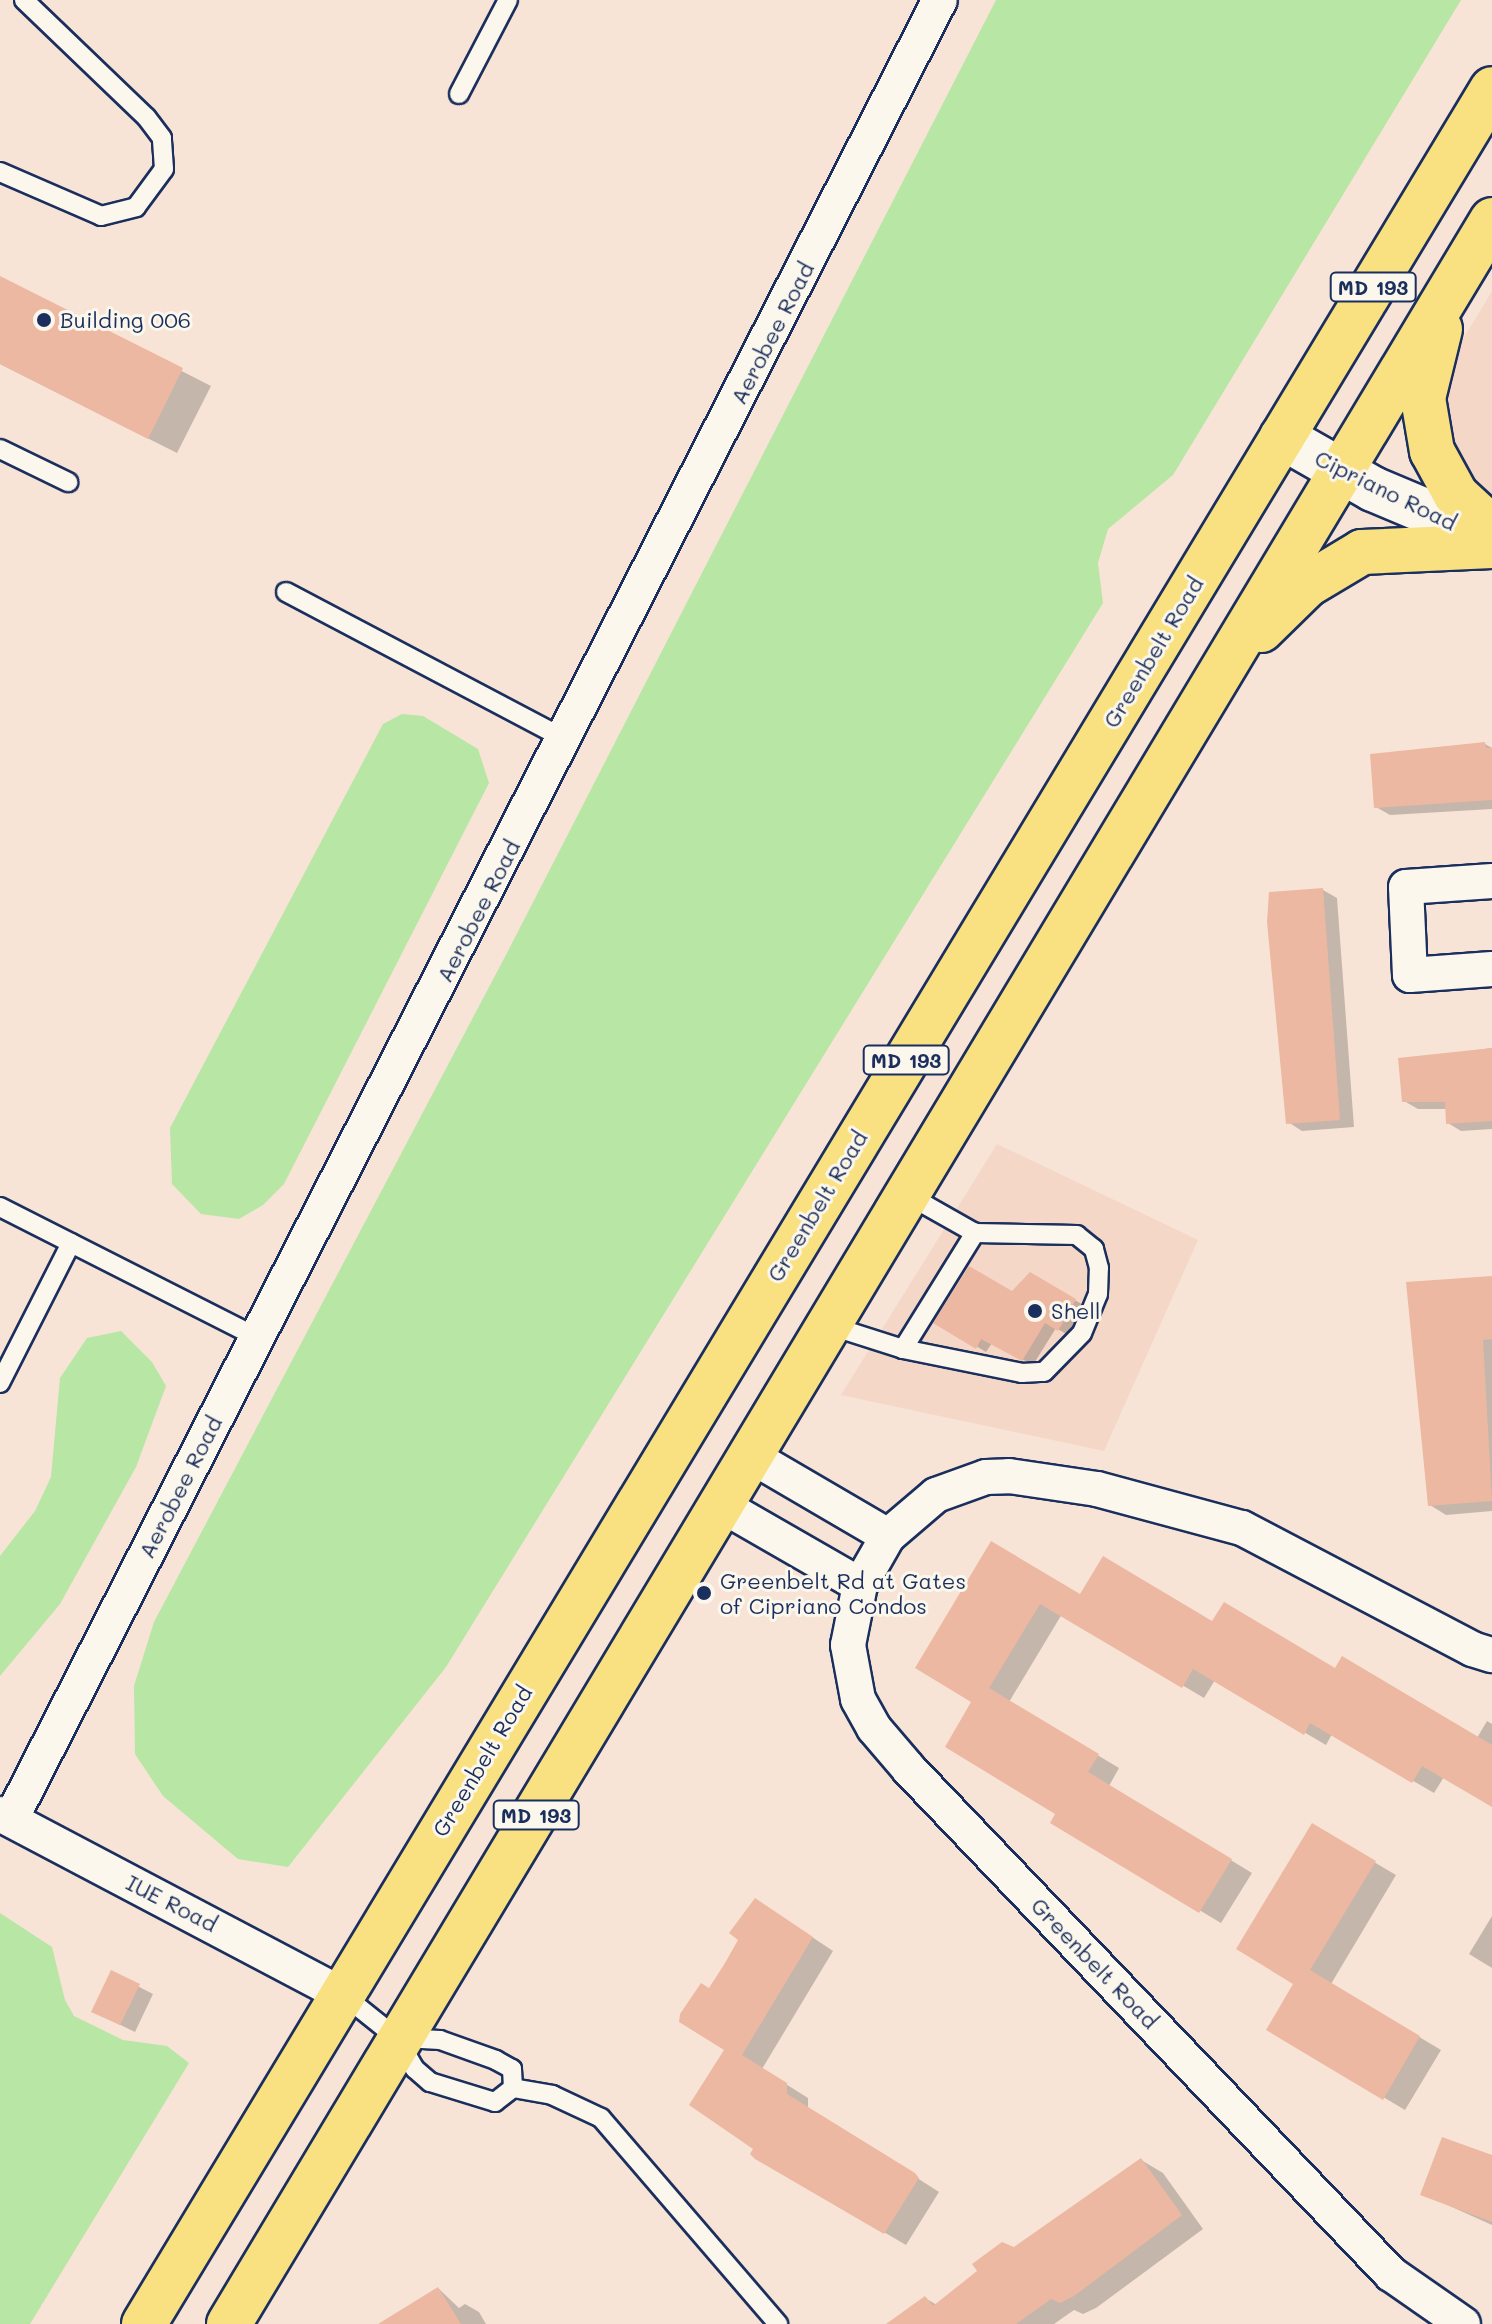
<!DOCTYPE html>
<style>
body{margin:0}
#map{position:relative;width:1492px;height:2324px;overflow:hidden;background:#f7e4d6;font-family:Mali,sans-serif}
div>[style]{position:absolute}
.built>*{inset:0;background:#f4d7c6}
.green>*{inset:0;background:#b7e6a5}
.shadow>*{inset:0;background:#0003}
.building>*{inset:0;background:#edb8a1}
.roads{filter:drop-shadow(2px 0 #1b2f5e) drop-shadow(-2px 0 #1b2f5e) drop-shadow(0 2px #1b2f5e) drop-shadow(0 -2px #1b2f5e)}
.lane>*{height:18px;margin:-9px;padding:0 9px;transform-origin:9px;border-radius:9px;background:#fbf7ec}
.street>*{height:34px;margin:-17px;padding:0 17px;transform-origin:17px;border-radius:17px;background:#fbf7ec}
.secondary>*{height:44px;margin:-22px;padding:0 22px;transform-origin:22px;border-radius:22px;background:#fbf7ec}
.primary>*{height:44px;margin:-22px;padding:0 22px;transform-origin:22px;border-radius:22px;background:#f9e181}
.dots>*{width:22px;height:22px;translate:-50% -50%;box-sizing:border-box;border:4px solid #fbf7ec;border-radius:50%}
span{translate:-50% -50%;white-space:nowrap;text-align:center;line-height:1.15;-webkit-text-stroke:6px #fbf7ec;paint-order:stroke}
.shield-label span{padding:2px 6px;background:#fbf7ec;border:2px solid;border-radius:6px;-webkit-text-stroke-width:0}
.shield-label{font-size:20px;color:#1b2f5e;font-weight:700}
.poi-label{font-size:22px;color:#1b2f5e}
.left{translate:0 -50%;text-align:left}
.street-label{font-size:22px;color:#1b2f5e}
</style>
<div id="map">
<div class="built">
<div style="clip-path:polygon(1492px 291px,1492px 499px,1475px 489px,1449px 448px,1439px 401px,1445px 369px)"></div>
<div style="clip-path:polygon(997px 1144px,1198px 1240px,1104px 1451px,841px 1395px)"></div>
</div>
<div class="green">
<div style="clip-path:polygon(996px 0,1461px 0,1173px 475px,1108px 529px,1098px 563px,1103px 603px,446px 1667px,288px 1867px,238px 1859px,163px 1796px,135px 1754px,134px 1686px,154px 1622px,507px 953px)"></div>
<div style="clip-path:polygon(402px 714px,423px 716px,478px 749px,489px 783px,284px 1184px,263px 1205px,239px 1219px,201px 1214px,172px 1184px,170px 1128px,383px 724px)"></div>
<div style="clip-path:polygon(121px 1331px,152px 1362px,166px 1386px,136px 1467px,60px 1604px,0 1676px,0 1556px,35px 1511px,51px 1477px,60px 1378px,87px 1338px)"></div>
<div style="clip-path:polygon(0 1913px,52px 1947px,65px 2000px,74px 2016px,123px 2040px,167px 2046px,189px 2063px,30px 2324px,0 2324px)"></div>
</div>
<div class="shadow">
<div style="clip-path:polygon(0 278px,211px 386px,177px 453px,0 364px)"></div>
<div style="clip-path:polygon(1485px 744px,1492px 748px,1492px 809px,1390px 815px,1376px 807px)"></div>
<div style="clip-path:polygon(1323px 890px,1337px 898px,1354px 1127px,1302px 1131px,1288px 1122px)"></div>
<div style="clip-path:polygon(1492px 1048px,1492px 1129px,1461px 1131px,1448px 1123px,1447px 1109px,1418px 1109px,1404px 1101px,1401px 1060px)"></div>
<div style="clip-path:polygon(1031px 1274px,1085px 1306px,1068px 1335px,1056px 1328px,1033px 1365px,992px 1343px,986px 1352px,936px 1322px,1013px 1294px)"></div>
<div style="clip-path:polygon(1492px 1277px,1492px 1511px,1446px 1515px,1430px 1505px)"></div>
<div style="clip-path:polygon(992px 1544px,1081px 1596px,1213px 1623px,1336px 1670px,1477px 1738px,1487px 1721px,1492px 1724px,1492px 1805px,1444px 1777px,1434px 1793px,1332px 1734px,1326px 1745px,1215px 1680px,1204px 1698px,1062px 1614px,1009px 1702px,1119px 1768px,1109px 1786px,1252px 1873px,1221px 1923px,1052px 1822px,1058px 1813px,974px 1702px)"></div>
<div style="clip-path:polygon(1313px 1826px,1396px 1875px,1331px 1984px,1441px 2050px,1405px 2110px,1269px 2029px,1296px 1983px)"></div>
<div style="clip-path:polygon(776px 1913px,833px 1951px,762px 2069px,808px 2098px,808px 2108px,939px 2192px,906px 2245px,757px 2158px,710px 1990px)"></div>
<div style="clip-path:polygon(1492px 1916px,1492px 1968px,1469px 1954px)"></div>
<div style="clip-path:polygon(112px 1973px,153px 1994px,135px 2032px,108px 2019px)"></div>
<div style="clip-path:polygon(1492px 2157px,1492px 2225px,1423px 2194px)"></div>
<div style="clip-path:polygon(1141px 2160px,1163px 2173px,1203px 2229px,1096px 2308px,1083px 2314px,1074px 2310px,1054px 2324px,893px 2324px,925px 2298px,937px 2305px)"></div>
<div style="clip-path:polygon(439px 2289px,459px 2308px,465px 2304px,479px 2312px,486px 2324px,393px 2324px)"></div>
</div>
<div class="building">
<div style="clip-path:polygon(0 276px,183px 368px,148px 439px,0 364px)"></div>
<div style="clip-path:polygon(1485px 742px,1486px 748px,1492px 748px,1492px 800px,1374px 808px,1370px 754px)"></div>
<div style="clip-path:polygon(1323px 888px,1340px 1120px,1286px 1124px,1267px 922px,1269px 892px)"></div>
<div style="clip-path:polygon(1492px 1048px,1492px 1121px,1446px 1124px,1445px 1102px,1402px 1102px,1398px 1058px)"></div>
<div style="clip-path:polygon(969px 1266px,1012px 1291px,1030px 1272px,1076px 1299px,1058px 1331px,1045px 1323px,1022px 1361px,981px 1339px,976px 1349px,933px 1323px)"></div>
<div style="clip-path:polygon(1492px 1276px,1492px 1339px,1483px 1340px,1492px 1501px,1428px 1506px,1406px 1282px)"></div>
<div style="clip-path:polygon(991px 1541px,1080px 1594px,1103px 1556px,1212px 1621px,1224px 1602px,1335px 1668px,1342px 1656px,1492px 1745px,1492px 1807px,1422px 1766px,1412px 1783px,1310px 1723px,1304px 1735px,1193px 1669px,1182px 1688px,1040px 1604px,989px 1688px,1099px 1754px,1088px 1772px,1232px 1859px,1199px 1913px,1050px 1823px,1055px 1814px,945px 1747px,971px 1702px,915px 1668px)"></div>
<div style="clip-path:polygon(1312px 1823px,1376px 1861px,1310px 1970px,1420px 2036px,1383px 2100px,1266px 2030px,1293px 1984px,1236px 1949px)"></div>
<div style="clip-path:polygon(755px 1898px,813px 1937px,742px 2055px,787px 2083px,787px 2094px,915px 2173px,919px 2178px,884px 2234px,755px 2159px,750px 2154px,753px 2149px,689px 2105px,724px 2050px,679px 2022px,680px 2014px,701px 1983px,709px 1988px,725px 1963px,738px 1940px,729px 1933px)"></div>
<div style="clip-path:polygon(111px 1970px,140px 1984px,120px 2025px,91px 2012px)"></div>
<div style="clip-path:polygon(1442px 2137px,1492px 2155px,1492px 2222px,1420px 2195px)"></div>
<div style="clip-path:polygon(1141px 2158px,1182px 2215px,1074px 2296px,1060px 2303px,1051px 2299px,1016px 2324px,886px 2324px,925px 2296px,933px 2306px,977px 2271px,972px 2264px,1002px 2242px,1014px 2247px)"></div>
<div style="clip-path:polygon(438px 2287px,461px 2324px,378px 2324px)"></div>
</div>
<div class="roads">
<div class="lane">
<div style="left:459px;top:94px;width:106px;rotate:-62.5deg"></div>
<div style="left:0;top:172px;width:110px;rotate:23.5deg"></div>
<div style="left:101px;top:216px;width:36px;rotate:-14deg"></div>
<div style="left:136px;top:207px;width:47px;rotate:-53.6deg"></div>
<div style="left:164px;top:169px;width:31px;rotate:-94deg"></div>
<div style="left:162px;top:138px;width:26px;rotate:-127deg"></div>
<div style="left:146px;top:117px;width:169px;rotate:-136.2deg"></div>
<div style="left:0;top:449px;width:76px;rotate:25.9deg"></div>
<div style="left:286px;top:592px;width:318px;rotate:27.8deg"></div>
<div style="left:0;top:1207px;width:287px;rotate:26.9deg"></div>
<div style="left:828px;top:1325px;width:79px;rotate:17.7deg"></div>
<div style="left:903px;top:1349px;width:121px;rotate:11.4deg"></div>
<div style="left:1022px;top:1373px;width:22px;rotate:-3deg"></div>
<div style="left:1044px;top:1372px;width:54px;rotate:-45.7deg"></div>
<div style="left:1082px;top:1333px;width:42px;rotate:-67.7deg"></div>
<div style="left:1098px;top:1294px;width:26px;rotate:-88deg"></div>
<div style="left:1099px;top:1268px;width:20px;rotate:-105deg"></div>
<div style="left:1094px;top:1249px;width:22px;rotate:-141deg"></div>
<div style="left:1077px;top:1235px;width:102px;rotate:-178.9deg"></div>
<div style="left:975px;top:1233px;width:79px;rotate:-150.5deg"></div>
<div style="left:903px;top:1349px;width:137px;rotate:-58.2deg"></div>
<div style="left:0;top:1383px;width:157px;rotate:-63.1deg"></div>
<div style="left:342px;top:1994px;width:70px;rotate:38.7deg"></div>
<div style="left:397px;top:2038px;width:36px;rotate:60deg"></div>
<div style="left:415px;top:2069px;width:20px;rotate:41deg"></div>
<div style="left:430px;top:2082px;width:68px;rotate:17.1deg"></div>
<div style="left:495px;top:2102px;width:23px;rotate:-38deg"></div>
<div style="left:513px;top:2088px;width:19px;rotate:-93deg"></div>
<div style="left:512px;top:2069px;width:18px;rotate:-151deg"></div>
<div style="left:496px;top:2060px;width:59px;rotate:-160.3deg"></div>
<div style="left:440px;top:2040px;width:36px;rotate:-177deg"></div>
<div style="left:513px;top:2088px;width:40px;rotate:10deg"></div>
<div style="left:552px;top:2095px;width:54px;rotate:25.1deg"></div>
<div style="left:601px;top:2118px;width:272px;rotate:49.3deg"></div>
</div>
<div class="street">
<div style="left:1492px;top:881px;width:86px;rotate:176deg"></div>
<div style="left:1406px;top:887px;width:88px;rotate:87.4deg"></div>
<div style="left:1410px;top:975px;width:82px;rotate:-4.2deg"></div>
<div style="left:751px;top:1456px;width:159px;rotate:30.3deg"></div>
<div style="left:721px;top:1505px;width:160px;rotate:29.9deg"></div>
<div style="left:0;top:1814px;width:386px;rotate:27.8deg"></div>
<div style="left:11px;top:1819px;width:2042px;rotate:-62.95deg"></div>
<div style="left:1463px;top:2324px;width:88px;rotate:-145.2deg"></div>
<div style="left:1391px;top:2274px;width:698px;rotate:-133.67deg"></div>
<div style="left:909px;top:1769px;width:54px;rotate:-130.5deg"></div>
<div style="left:874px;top:1728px;width:33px;rotate:-119deg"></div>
<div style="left:858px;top:1699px;width:55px;rotate:-100.5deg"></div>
<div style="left:848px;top:1645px;width:61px;rotate:-78.7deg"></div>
<div style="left:860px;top:1585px;width:56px;rotate:-60.3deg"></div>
<div style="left:888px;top:1536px;width:63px;rotate:-40.5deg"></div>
<div style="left:936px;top:1495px;width:53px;rotate:-19.8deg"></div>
<div style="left:986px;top:1477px;width:23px;rotate:-2deg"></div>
<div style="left:1009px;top:1476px;width:89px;rotate:8.4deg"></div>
<div style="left:1097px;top:1489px;width:150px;rotate:15.1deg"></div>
<div style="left:1242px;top:1528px;width:260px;rotate:27.7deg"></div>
<div style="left:1472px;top:1649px;width:21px;rotate:17deg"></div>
</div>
<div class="secondary">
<div style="left:1282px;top:437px;width:105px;rotate:29.7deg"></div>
<div style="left:1373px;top:489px;width:129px;rotate:22.8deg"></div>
</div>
<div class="primary">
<div style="left:1440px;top:329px;width:71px;rotate:103.8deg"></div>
<div style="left:1423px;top:398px;width:54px;rotate:80.4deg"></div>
<div style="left:1432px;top:451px;width:50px;rotate:61.4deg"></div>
<div style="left:1456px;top:495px;width:49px;rotate:42.5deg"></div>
<div style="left:1261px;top:630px;width:64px;rotate:-44.4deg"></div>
<div style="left:1307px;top:585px;width:64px;rotate:-31deg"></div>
<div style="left:1362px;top:552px;width:130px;rotate:-2.6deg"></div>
<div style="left:144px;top:2324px;width:2610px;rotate:-58.9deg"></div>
<div style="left:229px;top:2324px;width:2454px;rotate:-59.02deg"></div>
</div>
</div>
<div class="dots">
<div style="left:44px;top:320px;background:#1b2f5e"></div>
<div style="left:1035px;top:1311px;background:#1b2f5e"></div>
<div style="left:704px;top:1593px;background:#1b2f5e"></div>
</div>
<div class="shield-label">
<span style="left:1373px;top:287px">MD 193</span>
<span style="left:906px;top:1060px">MD 193</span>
<span style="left:536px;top:1815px">MD 193</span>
</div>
<div class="poi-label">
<span class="left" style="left:60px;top:320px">Building 006</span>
<span class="left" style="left:1051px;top:1311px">Shell</span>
<span class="left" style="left:720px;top:1593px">Greenbelt Rd at Gates<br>of Cipriano Condos</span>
</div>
<div class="street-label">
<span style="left:772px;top:333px;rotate:-63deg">Aerobee Road</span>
<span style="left:1386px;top:490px;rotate:26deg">Cipriano Road</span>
<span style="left:1153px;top:652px;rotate:-59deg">Greenbelt Road</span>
<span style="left:478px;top:911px;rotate:-63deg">Aerobee Road</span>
<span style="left:817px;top:1206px;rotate:-59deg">Greenbelt Road</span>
<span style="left:180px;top:1487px;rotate:-63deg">Aerobee Road</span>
<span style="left:482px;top:1761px;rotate:-59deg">Greenbelt Road</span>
<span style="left:172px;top:1903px;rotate:27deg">IUE Road</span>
<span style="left:1095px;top:1963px;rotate:46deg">Greenbelt Road</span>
</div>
</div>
